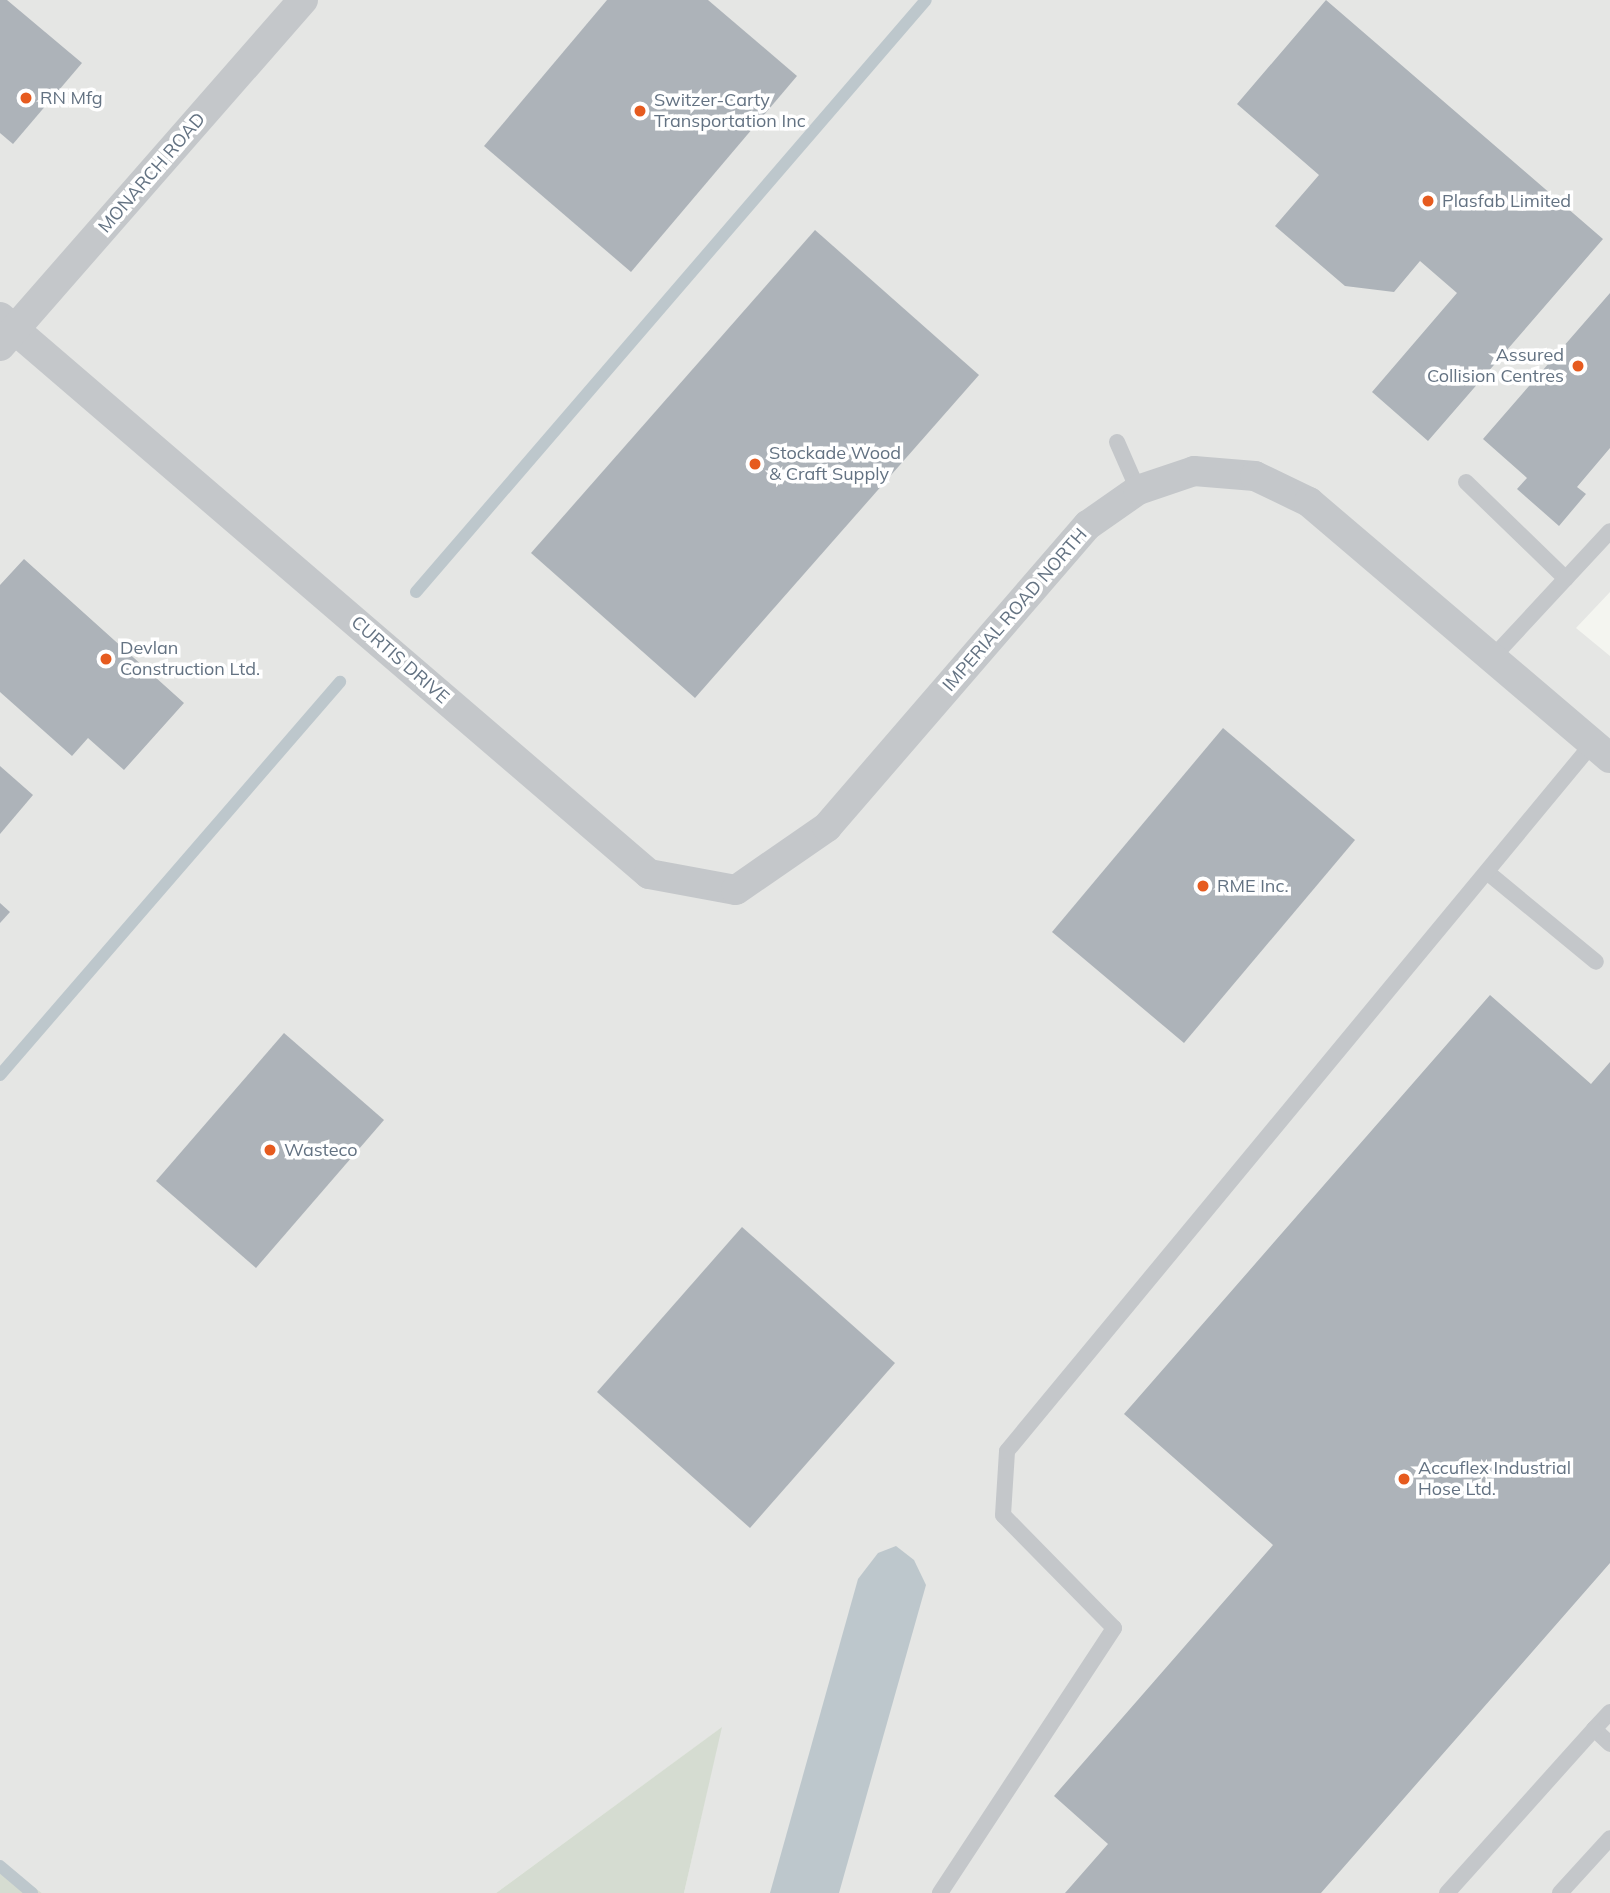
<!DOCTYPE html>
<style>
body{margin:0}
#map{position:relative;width:1610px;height:1893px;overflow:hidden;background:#f4f5f0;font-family:Mulish,sans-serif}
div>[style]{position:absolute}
.built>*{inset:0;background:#e5e6e4}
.green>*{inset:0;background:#d5dcd1}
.water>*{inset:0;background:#bdc7cc}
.stream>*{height:12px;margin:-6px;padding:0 6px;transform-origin:6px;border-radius:6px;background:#bdc7cc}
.building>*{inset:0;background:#adb3b9}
.service>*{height:16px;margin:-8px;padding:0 8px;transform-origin:8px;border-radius:8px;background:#c4c7ca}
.minor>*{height:30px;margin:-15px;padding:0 15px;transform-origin:15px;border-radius:15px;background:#c4c7ca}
.dots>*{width:19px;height:19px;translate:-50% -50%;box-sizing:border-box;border:4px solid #fff;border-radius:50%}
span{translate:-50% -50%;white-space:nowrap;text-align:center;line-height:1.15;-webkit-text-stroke:7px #fff;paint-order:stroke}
.poi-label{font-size:18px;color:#637282}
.left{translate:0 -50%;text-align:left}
.right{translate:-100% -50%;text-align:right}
.street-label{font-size:18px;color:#637282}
</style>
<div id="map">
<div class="built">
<div style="clip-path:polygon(0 0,1610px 0,1610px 592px,1576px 628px,1610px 656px,1610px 1893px,684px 1893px,721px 1728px,496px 1893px,42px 1893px,0 1862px)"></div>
</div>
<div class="green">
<div style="clip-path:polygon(722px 1727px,684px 1893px,496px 1893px)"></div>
<div style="clip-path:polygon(0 1862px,42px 1893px,0 1893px)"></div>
</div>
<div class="water">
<div style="clip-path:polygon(896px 1546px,914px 1560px,926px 1585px,839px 1893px,770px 1893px,858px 1579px,878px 1553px)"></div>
</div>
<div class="stream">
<div style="left:416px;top:592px;width:781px;rotate:-49.26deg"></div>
<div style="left:0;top:1075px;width:520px;rotate:-49.14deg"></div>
<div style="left:0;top:1866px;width:42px;rotate:40.2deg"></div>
</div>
<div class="building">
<div style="clip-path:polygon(0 0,7px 0,82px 63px,13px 144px,0 133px)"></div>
<div style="clip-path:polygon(607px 0,708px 0,797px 76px,631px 272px,484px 146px)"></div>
<div style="clip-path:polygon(1326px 0,1603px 239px,1428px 441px,1372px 392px,1457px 293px,1420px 261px,1394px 292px,1345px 286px,1275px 226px,1319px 175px,1237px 104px)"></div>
<div style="clip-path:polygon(815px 230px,979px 375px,695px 698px,531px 553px)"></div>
<div style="clip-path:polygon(1610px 293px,1610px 448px,1577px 487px,1586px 494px,1559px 526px,1517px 489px,1527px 478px,1483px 439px)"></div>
<div style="clip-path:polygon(24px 559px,184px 703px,124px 770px,88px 738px,72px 756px,0 692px,0 585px)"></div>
<div style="clip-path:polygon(1223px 728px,1355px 840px,1184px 1043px,1052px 932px)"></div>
<div style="clip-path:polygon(0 766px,33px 795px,0 834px)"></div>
<div style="clip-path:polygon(0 903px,10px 912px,0 923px)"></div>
<div style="clip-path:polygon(1490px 995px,1591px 1084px,1610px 1062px,1610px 1563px,1321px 1893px,1065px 1893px,1108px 1844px,1054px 1796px,1273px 1545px,1124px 1414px)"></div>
<div style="clip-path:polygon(284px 1033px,384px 1120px,256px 1268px,156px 1181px)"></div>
<div style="clip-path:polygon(742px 1227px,895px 1363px,750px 1528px,597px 1392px)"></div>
</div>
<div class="service">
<div style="left:1117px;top:442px;width:52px;rotate:66.4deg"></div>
<div style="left:1466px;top:482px;width:139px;rotate:44.1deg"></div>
<div style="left:1492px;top:658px;width:173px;rotate:-47.1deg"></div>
<div style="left:1487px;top:872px;width:141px;rotate:39.5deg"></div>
<div style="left:1610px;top:1712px;width:23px;rotate:133deg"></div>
<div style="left:1594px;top:1729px;width:22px;rotate:43deg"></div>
<div style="left:940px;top:1893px;width:317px;rotate:-56.7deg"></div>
<div style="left:1114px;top:1628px;width:158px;rotate:-134.5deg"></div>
<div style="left:1003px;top:1515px;width:64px;rotate:-86.4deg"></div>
<div style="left:1007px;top:1451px;width:919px;rotate:-50.39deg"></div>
<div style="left:1447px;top:1893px;width:220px;rotate:-48.1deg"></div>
<div style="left:1560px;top:1893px;width:74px;rotate:-47.7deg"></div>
</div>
<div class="minor">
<div style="left:0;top:317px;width:855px;rotate:40.64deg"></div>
<div style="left:649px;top:874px;width:88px;rotate:10.4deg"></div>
<div style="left:736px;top:890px;width:111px;rotate:-34.7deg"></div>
<div style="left:827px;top:827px;width:399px;rotate:-49.2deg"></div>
<div style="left:1088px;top:525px;width:61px;rotate:-35deg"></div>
<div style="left:1138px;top:490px;width:59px;rotate:-18.7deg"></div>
<div style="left:1194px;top:471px;width:61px;rotate:4.7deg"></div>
<div style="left:1255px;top:476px;width:60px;rotate:25.7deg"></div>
<div style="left:1309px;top:502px;width:395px;rotate:40.4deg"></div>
<div style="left:0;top:346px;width:460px;rotate:-48.8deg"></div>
</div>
<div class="dots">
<div style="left:26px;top:98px;background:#e65b1f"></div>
<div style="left:640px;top:111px;background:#e65b1f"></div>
<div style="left:1428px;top:201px;background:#e65b1f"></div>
<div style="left:1578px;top:366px;background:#e65b1f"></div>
<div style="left:755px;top:464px;background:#e65b1f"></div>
<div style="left:106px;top:659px;background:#e65b1f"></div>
<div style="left:1203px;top:886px;background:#e65b1f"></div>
<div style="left:270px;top:1150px;background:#e65b1f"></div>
<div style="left:1404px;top:1479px;background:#e65b1f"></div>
</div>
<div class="poi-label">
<span class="left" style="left:40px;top:98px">RN Mfg</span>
<span class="left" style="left:654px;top:111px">Switzer-Carty<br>Transportation Inc</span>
<span class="left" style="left:1442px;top:201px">Plasfab Limited</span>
<span class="right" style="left:1564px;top:366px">Assured<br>Collision Centres</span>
<span class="left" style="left:769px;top:464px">Stockade Wood<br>&amp; Craft Supply</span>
<span class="left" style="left:120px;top:659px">Devlan<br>Construction Ltd.</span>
<span class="left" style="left:1217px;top:886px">RME Inc.</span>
<span class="left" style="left:284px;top:1150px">Wasteco</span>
<span class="left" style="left:1418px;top:1479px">Accuflex Industrial<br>Hose Ltd.</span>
</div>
<div class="street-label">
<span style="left:152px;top:173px;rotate:-49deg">MONARCH ROAD</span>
<span style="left:1015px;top:610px;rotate:-49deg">IMPERIAL ROAD NORTH</span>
<span style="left:400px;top:660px;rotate:41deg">CURTIS DRIVE</span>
</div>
</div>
